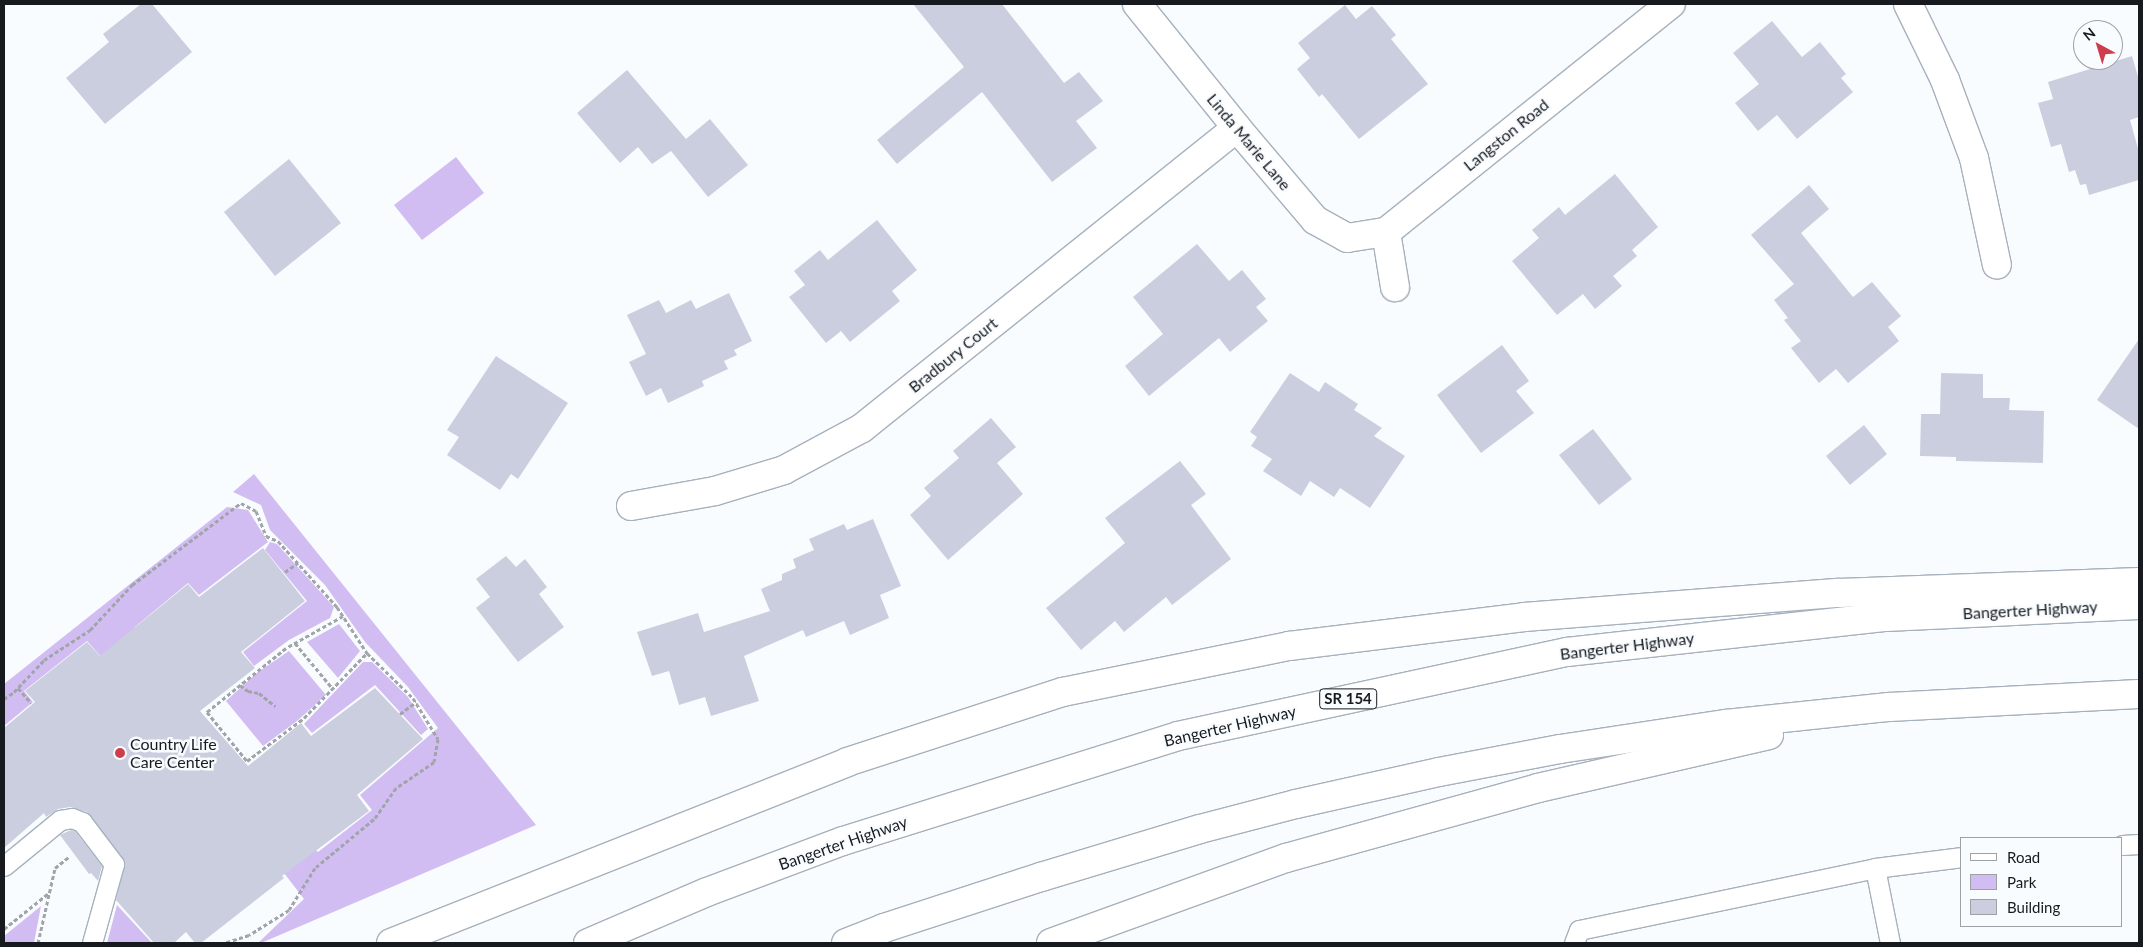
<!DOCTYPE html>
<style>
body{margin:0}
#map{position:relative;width:2143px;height:947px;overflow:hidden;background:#f9fcfe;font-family:Lato,sans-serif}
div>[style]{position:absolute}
.green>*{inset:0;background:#d2bdf3}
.building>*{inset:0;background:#cbcede}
.path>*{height:3px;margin-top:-1.5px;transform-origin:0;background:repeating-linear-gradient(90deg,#a1a4a8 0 4px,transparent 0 6.5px)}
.roads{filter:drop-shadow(1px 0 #a6b1bd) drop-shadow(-1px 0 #a6b1bd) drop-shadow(0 1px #a6b1bd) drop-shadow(0 -1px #a6b1bd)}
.service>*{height:19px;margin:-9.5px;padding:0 9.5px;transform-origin:9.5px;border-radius:9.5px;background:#fff}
.minor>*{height:28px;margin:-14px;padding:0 14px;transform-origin:14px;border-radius:14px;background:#fff}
.motorway>*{height:28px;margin:-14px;padding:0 14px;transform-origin:14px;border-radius:14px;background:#fff}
.dots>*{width:14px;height:14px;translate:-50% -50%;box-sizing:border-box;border:2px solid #f9fcfe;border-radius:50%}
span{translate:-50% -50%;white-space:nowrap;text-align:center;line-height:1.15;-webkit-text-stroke:5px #f9fcfe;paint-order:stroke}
.shield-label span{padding:1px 4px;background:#f9fcfe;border:1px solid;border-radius:4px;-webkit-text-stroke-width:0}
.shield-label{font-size:15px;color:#171b20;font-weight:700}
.street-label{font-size:16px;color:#171b20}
.poi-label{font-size:16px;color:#171b20}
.left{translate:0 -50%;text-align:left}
.frame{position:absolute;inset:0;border:5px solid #171b20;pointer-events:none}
.legend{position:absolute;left:1960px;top:837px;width:162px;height:90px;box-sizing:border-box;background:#f9fcfe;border:1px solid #9fa2a5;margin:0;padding:6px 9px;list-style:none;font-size:15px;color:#171b20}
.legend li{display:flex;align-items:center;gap:10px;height:25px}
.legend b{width:25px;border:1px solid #9fa2a5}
.north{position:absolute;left:2073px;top:20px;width:50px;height:50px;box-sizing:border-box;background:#f9fcfe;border:1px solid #9fa2a5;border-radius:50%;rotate:321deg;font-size:14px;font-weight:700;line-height:20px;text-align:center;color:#171b20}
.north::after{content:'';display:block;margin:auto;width:18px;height:22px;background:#cd3d4c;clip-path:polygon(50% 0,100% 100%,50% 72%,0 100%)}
</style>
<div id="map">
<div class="green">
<div style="clip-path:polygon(456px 157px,484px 193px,422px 240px,394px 205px)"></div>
<div style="clip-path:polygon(254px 474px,536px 825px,261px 943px,258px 943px,304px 899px,277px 864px,306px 840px,318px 852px,372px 810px,360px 795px,438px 728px,408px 687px,365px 642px,325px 585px,270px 530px,261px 505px,233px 492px)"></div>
<div style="clip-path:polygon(227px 507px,248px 510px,268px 542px,199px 595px,188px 583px,135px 627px,111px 668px,87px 641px,24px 691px,33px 702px,4px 726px,4px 684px)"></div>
<div style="clip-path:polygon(270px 542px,277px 544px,334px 607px,330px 618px,289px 640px,254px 666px,243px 652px,307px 601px,265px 550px)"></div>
<div style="clip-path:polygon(339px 624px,360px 651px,338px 678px,307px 642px)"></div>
<div style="clip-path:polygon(289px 651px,326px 695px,297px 721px,263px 746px,226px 701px,258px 672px)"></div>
<div style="clip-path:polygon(363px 662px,372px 662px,408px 697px,428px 729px,421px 735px,375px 685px,312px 733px,304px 724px)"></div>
<div style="clip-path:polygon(117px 905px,152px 943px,107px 943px)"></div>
<div style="clip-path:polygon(41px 906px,34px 943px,4px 943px,4px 936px)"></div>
</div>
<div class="building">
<div style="clip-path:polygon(141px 4px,152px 4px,192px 52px,105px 124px,66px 78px,109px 42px,103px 34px)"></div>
<div style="clip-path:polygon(913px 4px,1002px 4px,1064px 83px,1079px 72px,1103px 101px,1076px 121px,1097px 148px,1052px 182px,982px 92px,897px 164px,877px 140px,964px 67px)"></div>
<div style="clip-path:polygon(1345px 5px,1356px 19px,1372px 6px,1396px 35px,1391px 39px,1428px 84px,1359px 139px,1322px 94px,1319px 97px,1297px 69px,1310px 58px,1298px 43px)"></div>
<div style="clip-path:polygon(1772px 21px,1802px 57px,1820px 42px,1846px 74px,1841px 78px,1853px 92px,1797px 139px,1777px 115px,1758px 131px,1735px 103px,1759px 84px,1733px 53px)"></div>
<div style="clip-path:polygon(2132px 56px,2139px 80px,2139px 117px,2130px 120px,2139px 152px,2139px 180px,2089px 195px,2086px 184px,2080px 185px,2075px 170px,2069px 172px,2061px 144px,2051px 147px,2038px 103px,2053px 99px,2048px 82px)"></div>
<div style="clip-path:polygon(627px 70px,686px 139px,710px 119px,748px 165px,708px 197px,671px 151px,652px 164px,638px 147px,620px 163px,577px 113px)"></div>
<div style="clip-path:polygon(289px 159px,341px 223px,275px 276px,224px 212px)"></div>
<div style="clip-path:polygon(1615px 174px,1658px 227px,1632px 250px,1637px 256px,1613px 276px,1622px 286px,1595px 309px,1583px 294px,1557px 315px,1512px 261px,1539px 238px,1532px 230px,1559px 207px,1565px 215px)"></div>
<div style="clip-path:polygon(1809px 185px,1829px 209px,1801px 233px,1853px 297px,1872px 282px,1901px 316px,1888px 327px,1899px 341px,1848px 383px,1836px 369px,1819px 383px,1791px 348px,1801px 341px,1784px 320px,1788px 318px,1774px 300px,1794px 284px,1751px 235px)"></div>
<div style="clip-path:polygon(877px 220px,917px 270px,892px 291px,900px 301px,850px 342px,841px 331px,826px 343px,789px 297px,805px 285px,794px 271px,820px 250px,828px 260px)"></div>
<div style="clip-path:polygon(1197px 244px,1229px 281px,1242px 270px,1266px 299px,1256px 307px,1268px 321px,1230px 352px,1219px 338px,1149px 396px,1125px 366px,1163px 334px,1133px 297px)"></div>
<div style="clip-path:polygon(729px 293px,752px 341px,734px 350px,737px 355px,724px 361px,728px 369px,702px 381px,704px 386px,668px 403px,661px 388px,646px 396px,629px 362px,646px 354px,627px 315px,659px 300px,666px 313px,691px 300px,696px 309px)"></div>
<div style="clip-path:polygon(2139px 339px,2139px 429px,2097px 400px)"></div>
<div style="clip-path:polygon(1502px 345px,1529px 381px,1516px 391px,1534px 413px,1481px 453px,1437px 395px)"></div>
<div style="clip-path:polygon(496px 356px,568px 403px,518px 479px,511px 474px,500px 490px,447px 455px,459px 437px,447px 430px)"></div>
<div style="clip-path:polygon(1290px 373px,1319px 392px,1325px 382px,1358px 404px,1354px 410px,1382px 428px,1374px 436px,1405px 456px,1370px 508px,1340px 488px,1334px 497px,1310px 481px,1301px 496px,1263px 471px,1272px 459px,1251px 446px,1257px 437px,1250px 432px)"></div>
<div style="clip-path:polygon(1941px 373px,1983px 374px,1983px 398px,2010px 398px,2009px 410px,2044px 411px,2043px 463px,1956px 461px,1956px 457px,1920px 456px,1921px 414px,1940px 414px)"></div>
<div style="clip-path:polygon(991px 418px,1016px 447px,997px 463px,1023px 494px,948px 560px,910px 515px,931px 496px,924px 488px,959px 458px,953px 451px)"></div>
<div style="clip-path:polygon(1864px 425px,1887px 454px,1850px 485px,1826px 456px)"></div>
<div style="clip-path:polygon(1593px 429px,1632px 479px,1599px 505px,1559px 455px)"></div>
<div style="clip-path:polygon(1180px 461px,1206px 494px,1191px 505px,1231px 559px,1172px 605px,1166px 597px,1124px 632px,1115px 621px,1081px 650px,1046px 608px,1125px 543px,1105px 518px)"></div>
<div style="clip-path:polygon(873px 519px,901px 586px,880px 595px,889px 618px,850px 635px,844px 621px,806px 637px,803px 630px,744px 656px,759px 701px,711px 716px,705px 697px,679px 705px,669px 671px,652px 676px,637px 632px,698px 613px,704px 632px,770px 611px,761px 589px,782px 580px,782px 574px,796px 568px,793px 559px,814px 550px,809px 539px,844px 524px,847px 530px)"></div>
<div style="clip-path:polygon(263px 548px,305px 601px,241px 652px,255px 668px,200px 711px,248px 766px,301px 723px,311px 736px,375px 688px,423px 739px,357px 795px,369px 811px,282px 876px,284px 878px,201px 943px,195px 943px,186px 932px,174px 943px,154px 943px,116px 900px,125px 861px,87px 812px,70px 807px,58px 809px,46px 817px,44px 813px,4px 848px,4px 728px,35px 702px,25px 691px,87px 642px,100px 656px,188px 584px,199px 597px)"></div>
<div style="clip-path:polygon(506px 556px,516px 567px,525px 559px,547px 587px,539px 594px,564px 627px,518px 662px,476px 608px,490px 597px,476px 579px)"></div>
<div style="clip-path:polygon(71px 830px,75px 831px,102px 866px,98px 881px,91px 873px,89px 874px,60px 835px)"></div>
</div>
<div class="path">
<div style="left:285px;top:572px;width:16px;rotate:-35deg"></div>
<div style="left:343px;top:616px;width:65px;rotate:150.7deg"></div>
<div style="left:286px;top:648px;width:102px;rotate:141deg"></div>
<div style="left:207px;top:712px;width:63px;rotate:50.8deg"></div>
<div style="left:247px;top:761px;width:71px;rotate:-37deg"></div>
<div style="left:304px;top:718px;width:91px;rotate:-45.9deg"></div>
<div style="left:295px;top:643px;width:60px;rotate:50.4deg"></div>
<div style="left:240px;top:685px;width:10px;rotate:37deg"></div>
<div style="left:248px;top:691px;width:11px;rotate:10deg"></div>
<div style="left:259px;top:693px;width:21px;rotate:39deg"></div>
<div style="left:18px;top:688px;width:20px;rotate:49deg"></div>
<div style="left:4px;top:699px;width:12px;rotate:-35deg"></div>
<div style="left:14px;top:692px;width:44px;rotate:-46.8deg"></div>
<div style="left:44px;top:660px;width:55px;rotate:-33.1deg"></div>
<div style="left:90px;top:630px;width:62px;rotate:-47deg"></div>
<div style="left:132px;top:585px;width:136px;rotate:-37deg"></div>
<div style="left:241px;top:503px;width:17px;rotate:28deg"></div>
<div style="left:256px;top:511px;width:27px;rotate:68deg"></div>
<div style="left:266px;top:536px;width:13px;rotate:23deg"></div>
<div style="left:278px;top:541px;width:89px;rotate:48.2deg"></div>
<div style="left:337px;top:607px;width:55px;rotate:56.9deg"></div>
<div style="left:367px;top:653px;width:64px;rotate:44.4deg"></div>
<div style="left:413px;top:698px;width:48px;rotate:58.6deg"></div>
<div style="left:438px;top:739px;width:23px;rotate:100deg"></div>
<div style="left:434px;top:762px;width:46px;rotate:145.6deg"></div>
<div style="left:396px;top:788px;width:38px;rotate:125deg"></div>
<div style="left:374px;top:819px;width:77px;rotate:140.3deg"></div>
<div style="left:315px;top:868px;width:49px;rotate:121.8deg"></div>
<div style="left:289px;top:910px;width:47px;rotate:148deg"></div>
<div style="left:249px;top:935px;width:26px;rotate:162deg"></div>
<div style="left:400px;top:714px;width:20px;rotate:-37deg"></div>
<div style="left:4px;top:929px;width:59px;rotate:-38.8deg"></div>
<div style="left:38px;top:943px;width:77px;rotate:-77.2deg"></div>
<div style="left:55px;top:868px;width:19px;rotate:-39deg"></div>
</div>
<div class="roads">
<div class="service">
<div style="left:2122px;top:845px;width:17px;rotate:-3deg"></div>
<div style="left:4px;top:866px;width:72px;rotate:-39.4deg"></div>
<div style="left:60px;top:820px;width:12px;rotate:-9deg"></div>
<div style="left:72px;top:818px;width:11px;rotate:22deg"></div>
<div style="left:82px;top:822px;width:53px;rotate:52.7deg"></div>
<div style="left:114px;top:864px;width:82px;rotate:105.6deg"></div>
<div style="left:1875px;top:868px;width:88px;rotate:-7.2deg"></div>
<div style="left:1574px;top:943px;width:14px;rotate:-69deg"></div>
<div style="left:1579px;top:930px;width:302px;rotate:-11.8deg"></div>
<div style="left:1875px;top:868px;width:76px;rotate:78.7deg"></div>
</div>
<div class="minor">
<div style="left:1137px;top:4px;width:159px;rotate:51.1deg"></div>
<div style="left:1237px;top:128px;width:121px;rotate:49.7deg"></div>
<div style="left:1315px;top:220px;width:37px;rotate:29deg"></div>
<div style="left:1347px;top:238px;width:39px;rotate:-9deg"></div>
<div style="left:1386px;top:232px;width:365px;rotate:-38.7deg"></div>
<div style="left:1908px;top:4px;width:85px;rotate:64deg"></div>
<div style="left:1945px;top:80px;width:83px;rotate:69.6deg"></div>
<div style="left:1974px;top:158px;width:109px;rotate:77.9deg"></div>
<div style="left:1386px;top:232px;width:56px;rotate:80.7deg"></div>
<div style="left:631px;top:506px;width:85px;rotate:-10.1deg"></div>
<div style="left:715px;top:491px;width:72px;rotate:-16.9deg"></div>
<div style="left:784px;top:470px;width:89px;rotate:-28.3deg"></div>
<div style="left:862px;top:428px;width:480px;rotate:-38.7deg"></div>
</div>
<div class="motorway">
<div style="left:391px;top:943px;width:491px;rotate:-21.6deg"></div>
<div style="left:847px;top:762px;width:227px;rotate:-18deg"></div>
<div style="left:1063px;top:692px;width:231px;rotate:-11.5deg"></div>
<div style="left:1289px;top:646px;width:237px;rotate:-7deg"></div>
<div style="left:1524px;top:617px;width:316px;rotate:-4.4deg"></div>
<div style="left:1839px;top:593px;width:300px;rotate:-2.1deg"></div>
<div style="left:588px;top:943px;width:129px;rotate:-23.2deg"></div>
<div style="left:707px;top:892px;width:145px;rotate:-20.6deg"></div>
<div style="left:843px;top:841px;width:351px;rotate:-17.4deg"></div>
<div style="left:1178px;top:736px;width:398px;rotate:-12.2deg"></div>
<div style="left:1567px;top:652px;width:321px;rotate:-6.3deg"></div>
<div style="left:1886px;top:617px;width:253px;rotate:-2.7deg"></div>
<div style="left:846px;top:943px;width:41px;rotate:-21.5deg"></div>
<div style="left:884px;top:928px;width:165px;rotate:-18deg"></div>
<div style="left:1041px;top:877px;width:166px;rotate:-16.8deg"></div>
<div style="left:1200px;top:829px;width:99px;rotate:-14.6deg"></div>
<div style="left:1296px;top:804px;width:147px;rotate:-12.6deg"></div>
<div style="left:1439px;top:772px;width:123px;rotate:-10.8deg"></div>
<div style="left:1560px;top:749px;width:168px;rotate:-8.6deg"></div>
<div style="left:1726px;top:724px;width:164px;rotate:-6deg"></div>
<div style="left:1889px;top:707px;width:250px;rotate:-3deg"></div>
<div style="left:1051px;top:943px;width:250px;rotate:-19.9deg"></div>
<div style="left:1286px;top:858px;width:262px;rotate:-15.5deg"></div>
<div style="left:1538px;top:788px;width:237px;rotate:-12.9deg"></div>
</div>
</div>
<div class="dots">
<div style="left:120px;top:753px;background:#cd3d4c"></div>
</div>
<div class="shield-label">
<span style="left:1348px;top:699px">SR 154</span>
</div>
<div class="street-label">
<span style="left:1506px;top:135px;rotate:-39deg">Langston Road</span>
<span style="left:1249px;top:142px;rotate:50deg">Linda Marie Lane</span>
<span style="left:953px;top:355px;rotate:-39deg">Bradbury Court</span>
<span style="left:2030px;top:610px;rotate:-3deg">Bangerter Highway</span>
<span style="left:1627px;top:646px;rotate:-7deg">Bangerter Highway</span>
<span style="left:1230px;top:726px;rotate:-13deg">Bangerter Highway</span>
<span style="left:843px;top:843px;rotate:-19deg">Bangerter Highway</span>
</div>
<div class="poi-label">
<span class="left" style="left:130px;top:753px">Country Life<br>Care Center</span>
</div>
<div class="frame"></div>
<ul class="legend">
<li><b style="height:6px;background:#fff"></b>Road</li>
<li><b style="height:14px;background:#d2bdf3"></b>Park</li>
<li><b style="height:14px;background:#cbcede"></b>Building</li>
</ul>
<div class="north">N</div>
</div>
